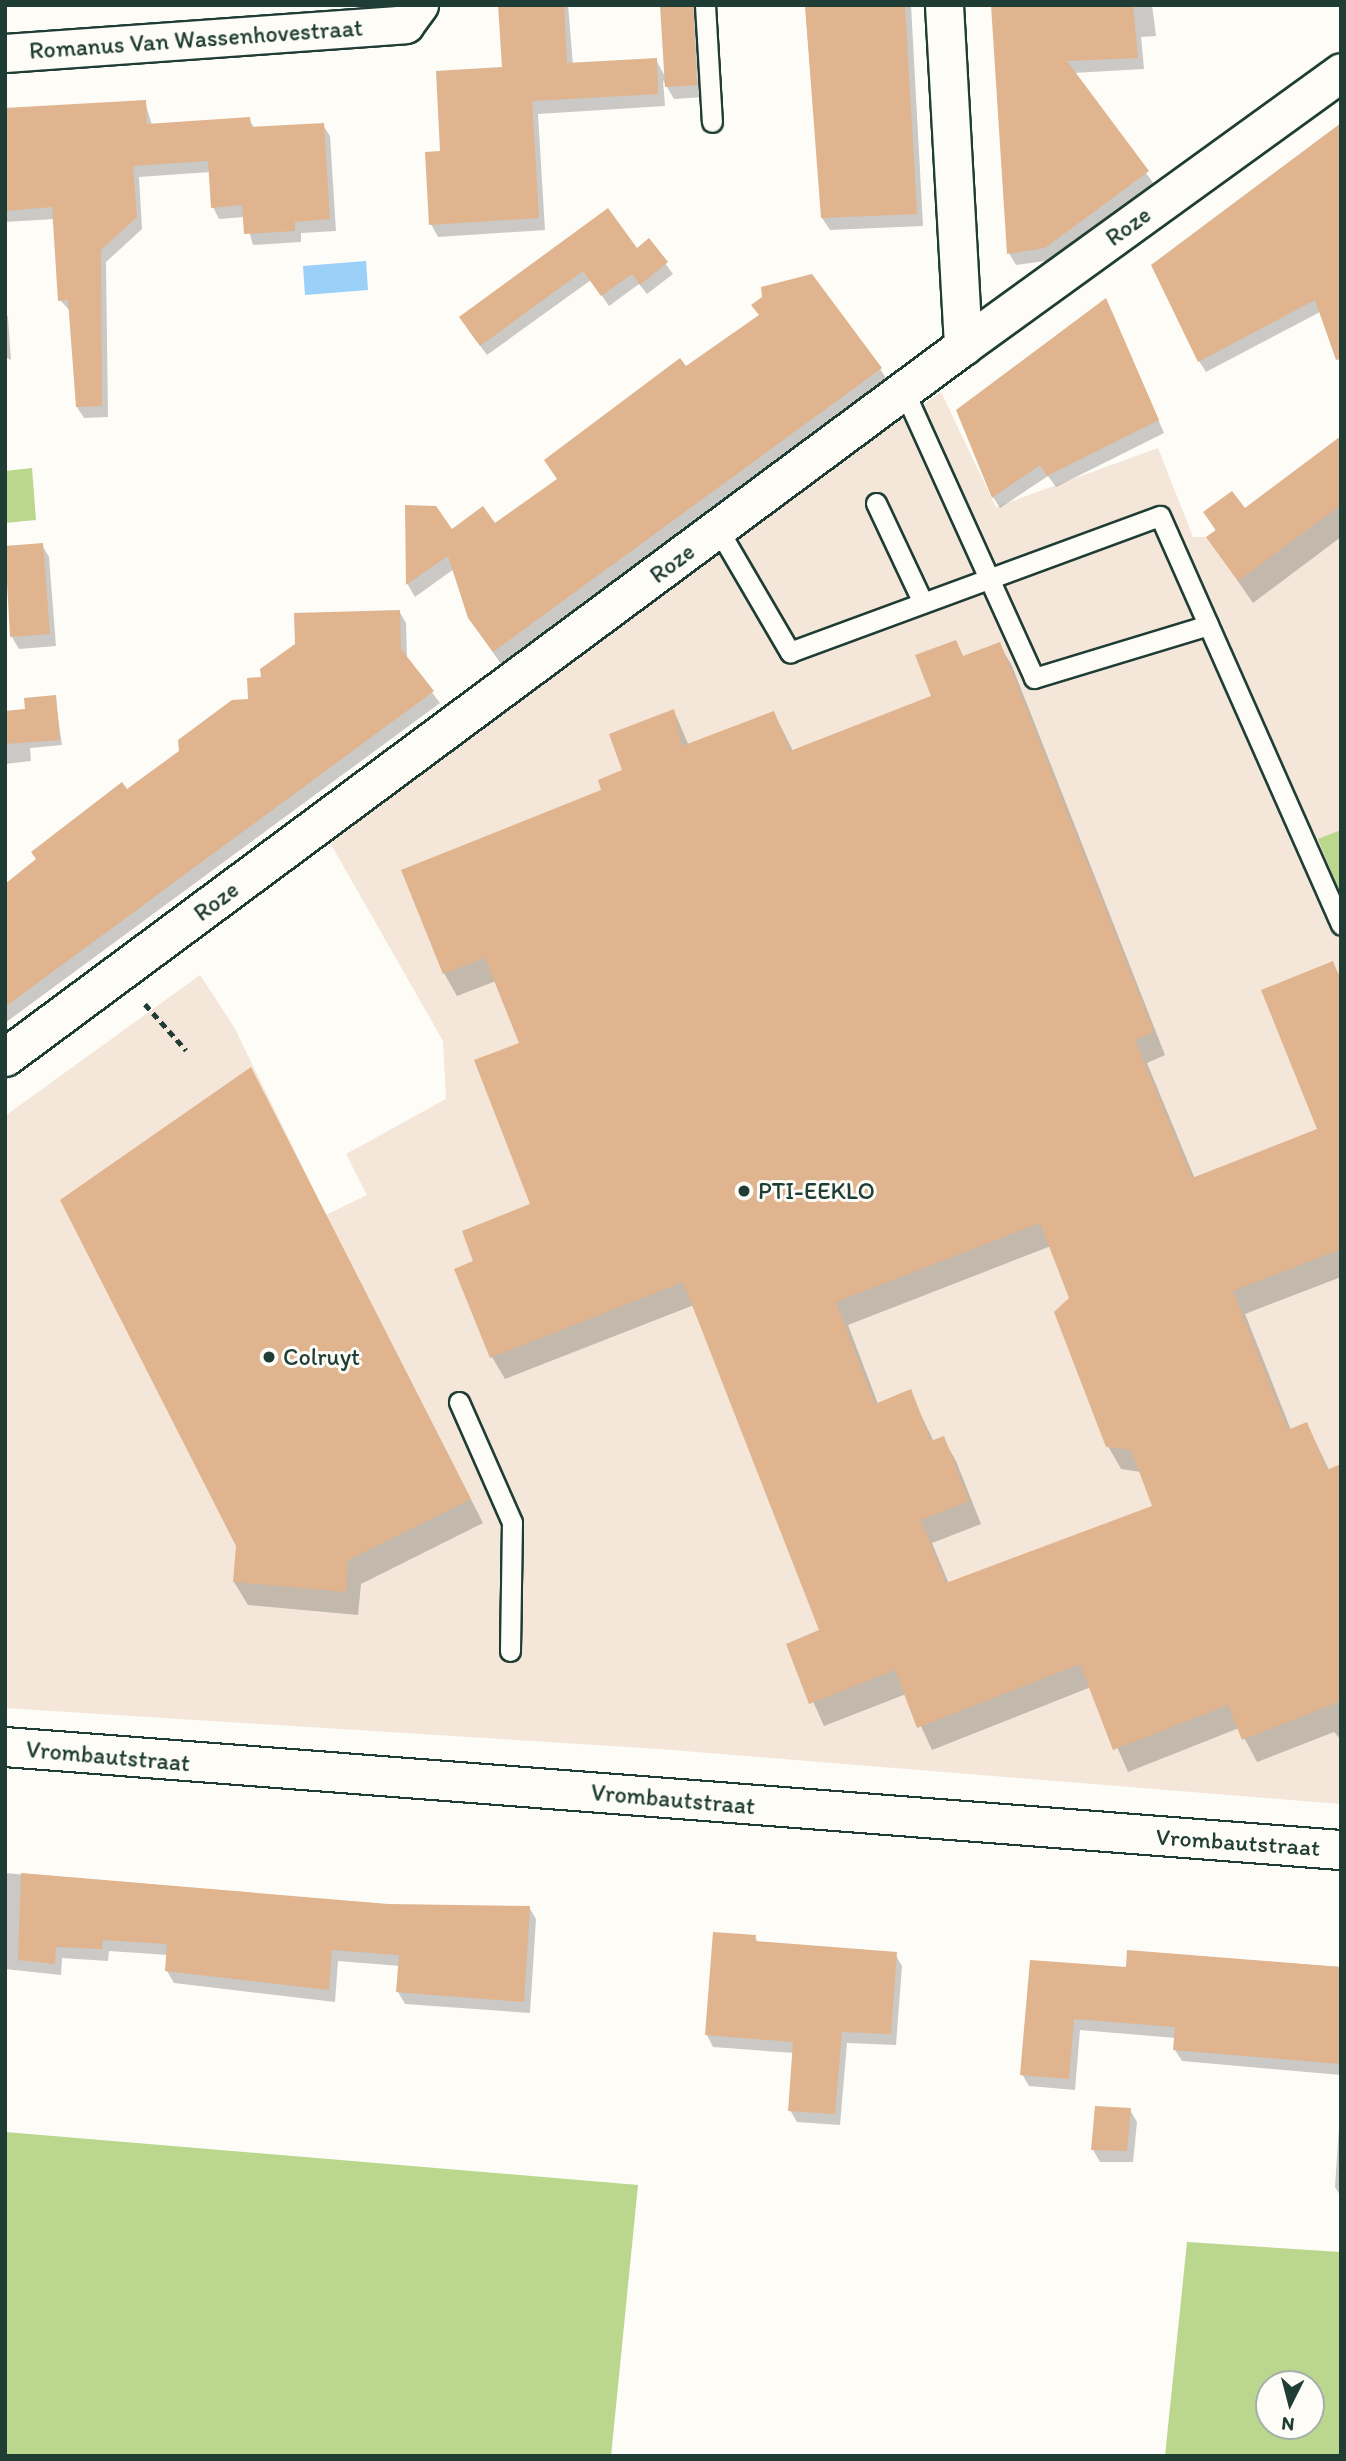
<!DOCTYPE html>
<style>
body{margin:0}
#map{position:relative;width:1346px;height:2461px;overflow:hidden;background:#fdfcf7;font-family:Itim,sans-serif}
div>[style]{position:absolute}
.built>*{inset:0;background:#f4e6d8}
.green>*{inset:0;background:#bbd68d}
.water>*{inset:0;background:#9bd0f9}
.shadow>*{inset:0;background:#0003}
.building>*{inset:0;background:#dfb48f}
.path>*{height:4.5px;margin-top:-2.25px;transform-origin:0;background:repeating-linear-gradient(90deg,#1f3d34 0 7px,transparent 0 12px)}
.roads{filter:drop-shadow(2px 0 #1f3d34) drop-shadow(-2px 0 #1f3d34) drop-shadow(0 2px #1f3d34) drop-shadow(0 -2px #1f3d34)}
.service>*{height:19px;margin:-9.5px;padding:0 9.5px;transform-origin:9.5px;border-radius:9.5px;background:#fdfcf7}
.minor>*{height:37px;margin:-18.5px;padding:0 18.5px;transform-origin:18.5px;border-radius:18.5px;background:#fdfcf7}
.tertiary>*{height:38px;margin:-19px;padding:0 19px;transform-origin:19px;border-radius:19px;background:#fdfcf7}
.dots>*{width:19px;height:19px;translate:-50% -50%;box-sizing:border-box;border:4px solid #fdfcf7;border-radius:50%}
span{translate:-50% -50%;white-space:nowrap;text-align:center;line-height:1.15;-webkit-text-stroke:6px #fdfcf7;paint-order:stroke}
.street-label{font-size:24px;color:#1f3d34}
.poi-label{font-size:24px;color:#1f3d34}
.left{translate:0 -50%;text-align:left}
.frame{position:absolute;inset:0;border:7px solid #1f3d34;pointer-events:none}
.north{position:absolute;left:1255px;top:2370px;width:70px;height:70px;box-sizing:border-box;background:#fdfcf7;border:2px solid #a4b0a9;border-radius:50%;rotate:186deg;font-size:19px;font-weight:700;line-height:28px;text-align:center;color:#1f3d34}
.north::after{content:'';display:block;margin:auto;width:24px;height:32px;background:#1f3d34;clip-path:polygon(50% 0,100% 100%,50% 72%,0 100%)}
</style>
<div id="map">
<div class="built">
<div style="clip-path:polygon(941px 392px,996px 507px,1158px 448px,1193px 537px,1206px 537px,1341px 436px,1341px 1804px,660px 1749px,5px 1708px,5px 1116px,200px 975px,234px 1027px,326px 1215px,367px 1195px,346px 1154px,446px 1099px,443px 1041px,320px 825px)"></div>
</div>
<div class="green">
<div style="clip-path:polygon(32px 468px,36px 520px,5px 523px,5px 471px)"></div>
<div style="clip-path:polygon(1341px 830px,1341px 896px,1318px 839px)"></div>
<div style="clip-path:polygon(5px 2132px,638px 2185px,611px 2456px,5px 2456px)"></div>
<div style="clip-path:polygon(evenodd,1187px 2242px,1341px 2252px,1341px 2456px,1165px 2456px,1187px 2242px,1269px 2384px,1311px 2384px,1311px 2426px,1269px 2426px,1269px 2384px)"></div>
</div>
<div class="water">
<div style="clip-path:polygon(366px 261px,368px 290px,305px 295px,303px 266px)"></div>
</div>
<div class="shadow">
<div style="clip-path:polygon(500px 5px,568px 5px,573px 65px,656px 60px,666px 78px,662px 5px,702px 5px,704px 97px,674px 99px,663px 80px,665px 106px,538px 114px,545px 230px,438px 237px,431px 224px,442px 153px,503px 69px)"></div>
<div style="clip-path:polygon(805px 5px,911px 5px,923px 226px,830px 230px,822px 218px)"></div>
<div style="clip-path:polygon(994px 5px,1152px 5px,1156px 36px,1141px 37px,1144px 69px,1073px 73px,1154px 184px,1052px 260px,1016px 265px,1009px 253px)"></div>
<div style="clip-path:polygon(145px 102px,152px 125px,249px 119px,255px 129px,323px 125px,330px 136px,336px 231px,301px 233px,301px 242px,253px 245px,245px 217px,219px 219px,213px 207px,210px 172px,139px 177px,142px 229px,106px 262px,108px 417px,84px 418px,77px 407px,71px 312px,60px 300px,55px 219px,5px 222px,5px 110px)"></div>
<div style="clip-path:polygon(1341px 126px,1322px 311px,1206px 372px,1199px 361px)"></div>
<div style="clip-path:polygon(608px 210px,637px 250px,649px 241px,673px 274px,647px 294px,639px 284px,609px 306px,591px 280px,487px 355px,467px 328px)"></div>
<div style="clip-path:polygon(1112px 312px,1164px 433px,1056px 487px,1048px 476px,1000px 508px,993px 497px)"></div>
<div style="clip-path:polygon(5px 313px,8px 317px,11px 360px,5px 357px)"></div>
<div style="clip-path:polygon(686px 369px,880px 369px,888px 381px,501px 664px,478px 631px,454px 569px,415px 597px,408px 585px,407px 507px,452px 531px,495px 526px,558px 480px)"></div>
<div style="clip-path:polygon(1341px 439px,1341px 537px,1253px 603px,1208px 538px,1216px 531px,1205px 513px,1244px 511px)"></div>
<div style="clip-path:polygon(42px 545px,49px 557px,56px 646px,19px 649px,12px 637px)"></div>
<div style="clip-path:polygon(399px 611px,406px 623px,407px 659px,440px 703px,5px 1023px,5px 886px,250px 701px,263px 678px)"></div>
<div style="clip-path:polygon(evenodd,955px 642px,964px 657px,999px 644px,1012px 666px,1165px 1055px,1147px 1063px,1195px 1179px,1319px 1130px,1332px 963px,1341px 978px,1341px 1277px,1245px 1314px,1291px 1430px,1307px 1424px,1329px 1470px,1341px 1466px,1341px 1740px,1334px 1732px,1257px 1762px,1239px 1728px,1128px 1772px,1091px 1687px,932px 1750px,906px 1694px,824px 1726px,788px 1645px,821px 1631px,694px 1305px,505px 1379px,492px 1357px,476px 1262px,532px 1205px,521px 1044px,496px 981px,457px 996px,444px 973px,674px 711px,689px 746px,774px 713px,793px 751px,933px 697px,955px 642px,1051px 1246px,1072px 1299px,1108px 1446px,1121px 1469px,1141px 1472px,1154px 1507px,949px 1584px,932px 1543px,981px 1524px,956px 1461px,943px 1438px,934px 1442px,910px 1392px,878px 1404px,848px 1325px,1051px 1246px)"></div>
<div style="clip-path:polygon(55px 697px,62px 745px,30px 748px,31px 761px,5px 764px,5px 713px,27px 710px)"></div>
<div style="clip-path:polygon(264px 1093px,483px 1523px,361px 1584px,358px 1615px,248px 1605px,234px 1582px)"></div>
<div style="clip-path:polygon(5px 1873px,388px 1906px,529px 1907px,536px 1919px,530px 2013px,405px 2004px,398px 1992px,400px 1966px,338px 1961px,335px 2002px,174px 1983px,167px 1971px,168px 1955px,109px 1951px,108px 1961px,62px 1958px,61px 1975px,5px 1969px)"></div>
<div style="clip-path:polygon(755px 1936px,758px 1943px,895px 1954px,902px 1966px,896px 2045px,847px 2043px,840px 2125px,797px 2122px,790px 2110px,794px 2053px,713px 2047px,707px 2035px)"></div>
<div style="clip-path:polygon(1129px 1952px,1341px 1967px,1341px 2075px,1182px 2061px,1175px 2050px,1176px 2038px,1080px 2030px,1075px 2090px,1029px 2086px,1022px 2074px,1031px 1962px,1128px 1969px)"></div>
<div style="clip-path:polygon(1130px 2110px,1137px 2122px,1133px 2162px,1100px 2162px,1093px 2150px)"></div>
<div style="clip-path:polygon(1339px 2127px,1341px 2127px,1341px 2197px,1335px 2187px)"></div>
</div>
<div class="building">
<div style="clip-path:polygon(498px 5px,564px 5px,567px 63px,657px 58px,658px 94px,532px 101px,539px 218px,429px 225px,425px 152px,440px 151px,436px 71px,502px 67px)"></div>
<div style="clip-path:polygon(660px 5px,693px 5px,697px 85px,665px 87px)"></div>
<div style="clip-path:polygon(805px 5px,905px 5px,917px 214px,821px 218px)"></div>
<div style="clip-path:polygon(991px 5px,1133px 5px,1138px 58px,1067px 61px,1149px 171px,1045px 248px,1007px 254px)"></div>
<div style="clip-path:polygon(146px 100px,147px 124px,250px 117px,251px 127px,324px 123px,330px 219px,295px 222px,295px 231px,244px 234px,242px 205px,211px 208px,208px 161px,133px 166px,137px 217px,101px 250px,102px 406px,76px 407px,68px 300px,58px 301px,52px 207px,5px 211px,5px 108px)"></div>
<div style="clip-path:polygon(1341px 123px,1341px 359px,1336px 360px,1315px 300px,1198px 362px,1151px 265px)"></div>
<div style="clip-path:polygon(608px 208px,637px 248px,649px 238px,668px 262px,640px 285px,632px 274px,601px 296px,583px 271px,480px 346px,459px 317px)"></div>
<div style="clip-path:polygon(812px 274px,882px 368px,493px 652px,468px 618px,448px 556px,406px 585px,405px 505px,436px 506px,452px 529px,483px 506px,495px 523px,557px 479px,544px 460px,680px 358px,686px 366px,759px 315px,751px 305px,762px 297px,761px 287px)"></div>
<div style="clip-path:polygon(1106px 298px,1159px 420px,1047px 476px,1040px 465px,992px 498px,956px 410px)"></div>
<div style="clip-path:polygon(1341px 436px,1341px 505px,1238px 581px,1206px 537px,1216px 530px,1203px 512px,1232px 491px,1245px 508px)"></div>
<div style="clip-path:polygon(43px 543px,50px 634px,10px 637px,5px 546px)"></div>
<div style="clip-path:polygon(400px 610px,401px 649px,434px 691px,5px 1007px,5px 884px,36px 859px,31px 852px,122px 782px,127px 789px,179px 751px,178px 740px,232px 700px,248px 699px,247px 678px,261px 677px,260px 669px,295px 644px,294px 613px)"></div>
<div style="clip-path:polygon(evenodd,956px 640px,963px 656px,1000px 642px,1154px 1032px,1135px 1040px,1192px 1178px,1317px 1129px,1261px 990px,1333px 961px,1341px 981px,1341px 1249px,1233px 1291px,1288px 1430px,1307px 1422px,1327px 1470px,1341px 1464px,1341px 1701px,1242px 1740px,1228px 1705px,1113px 1750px,1080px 1664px,917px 1728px,895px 1670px,809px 1704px,786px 1644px,819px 1630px,683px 1282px,490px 1358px,454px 1269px,473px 1261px,462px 1231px,530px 1204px,474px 1060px,519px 1043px,485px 958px,443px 974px,401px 870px,601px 790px,598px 780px,622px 770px,609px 734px,674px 709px,682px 746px,774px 711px,790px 751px,931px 696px,915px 655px,956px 640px,1040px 1223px,1069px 1298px,1054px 1312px,1106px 1447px,1131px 1450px,1152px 1506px,946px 1583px,921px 1520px,969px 1501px,944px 1436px,931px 1441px,911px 1389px,875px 1404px,836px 1302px,1040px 1223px)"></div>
<div style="clip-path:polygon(56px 695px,60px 740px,5px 744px,5px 711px,25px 709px,24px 698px)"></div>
<div style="clip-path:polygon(251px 1067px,471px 1499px,348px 1560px,346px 1592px,233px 1582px,236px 1546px,60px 1200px)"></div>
<div style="clip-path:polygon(21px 1873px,388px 1904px,530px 1906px,524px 2002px,396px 1992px,399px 1955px,332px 1950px,329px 1990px,165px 1971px,167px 1944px,103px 1940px,102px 1949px,56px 1947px,55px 1964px,18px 1960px)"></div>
<div style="clip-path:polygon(713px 1932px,756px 1935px,755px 1941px,897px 1952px,891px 2034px,842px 2032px,835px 2114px,788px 2111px,793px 2042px,705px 2035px)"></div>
<div style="clip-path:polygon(1127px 1950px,1341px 1967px,1341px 2064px,1173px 2050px,1175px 2027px,1074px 2019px,1069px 2079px,1020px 2075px,1030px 1960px,1126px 1967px)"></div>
<div style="clip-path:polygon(1095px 2106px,1131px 2108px,1127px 2151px,1091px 2150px)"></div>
</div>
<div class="path">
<div style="left:145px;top:1004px;width:62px;rotate:48.3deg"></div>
</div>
<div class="roads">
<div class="service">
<div style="left:705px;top:5px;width:117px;rotate:86.6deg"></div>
<div style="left:904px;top:391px;width:315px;rotate:65.6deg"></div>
<div style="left:1034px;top:678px;width:182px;rotate:-16.9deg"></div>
<div style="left:876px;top:503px;width:110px;rotate:64.8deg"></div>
<div style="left:718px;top:529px;width:143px;rotate:59.7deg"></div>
<div style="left:790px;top:652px;width:394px;rotate:-20.2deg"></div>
<div style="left:1160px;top:516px;width:447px;rotate:66.1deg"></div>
<div style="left:459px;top:1402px;width:131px;rotate:66.2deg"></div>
<div style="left:512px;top:1522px;width:129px;rotate:90.9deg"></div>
</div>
<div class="minor">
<div style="left:944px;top:5px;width:342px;rotate:86.8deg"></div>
<div style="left:5px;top:53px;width:401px;rotate:-4.1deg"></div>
<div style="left:405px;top:24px;width:24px;rotate:-54deg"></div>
<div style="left:5px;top:1057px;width:1193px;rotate:-36.58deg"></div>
<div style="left:963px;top:346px;width:467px;rotate:-35.9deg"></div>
</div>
<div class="tertiary">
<div style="left:5px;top:1747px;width:1340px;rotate:4.41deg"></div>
</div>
</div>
<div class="dots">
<div style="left:744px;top:1191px;background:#1f3d34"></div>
<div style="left:269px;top:1357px;background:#1f3d34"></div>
</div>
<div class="street-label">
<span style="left:196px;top:39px;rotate:-4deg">Romanus Van Wassenhovestraat</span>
<span style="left:1128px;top:226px;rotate:-36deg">Roze</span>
<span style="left:672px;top:563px;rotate:-37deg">Roze</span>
<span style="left:216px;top:901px;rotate:-37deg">Roze</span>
<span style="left:108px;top:1756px;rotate:5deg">Vrombautstraat</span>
<span style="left:673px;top:1799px;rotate:5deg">Vrombautstraat</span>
<span style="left:1238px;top:1842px;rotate:4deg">Vrombautstraat</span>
</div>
<div class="poi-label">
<span class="left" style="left:758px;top:1191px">PTI-EEKLO</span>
<span class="left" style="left:283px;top:1357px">Colruyt</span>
</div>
<div class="frame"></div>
<div class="north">N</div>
</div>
